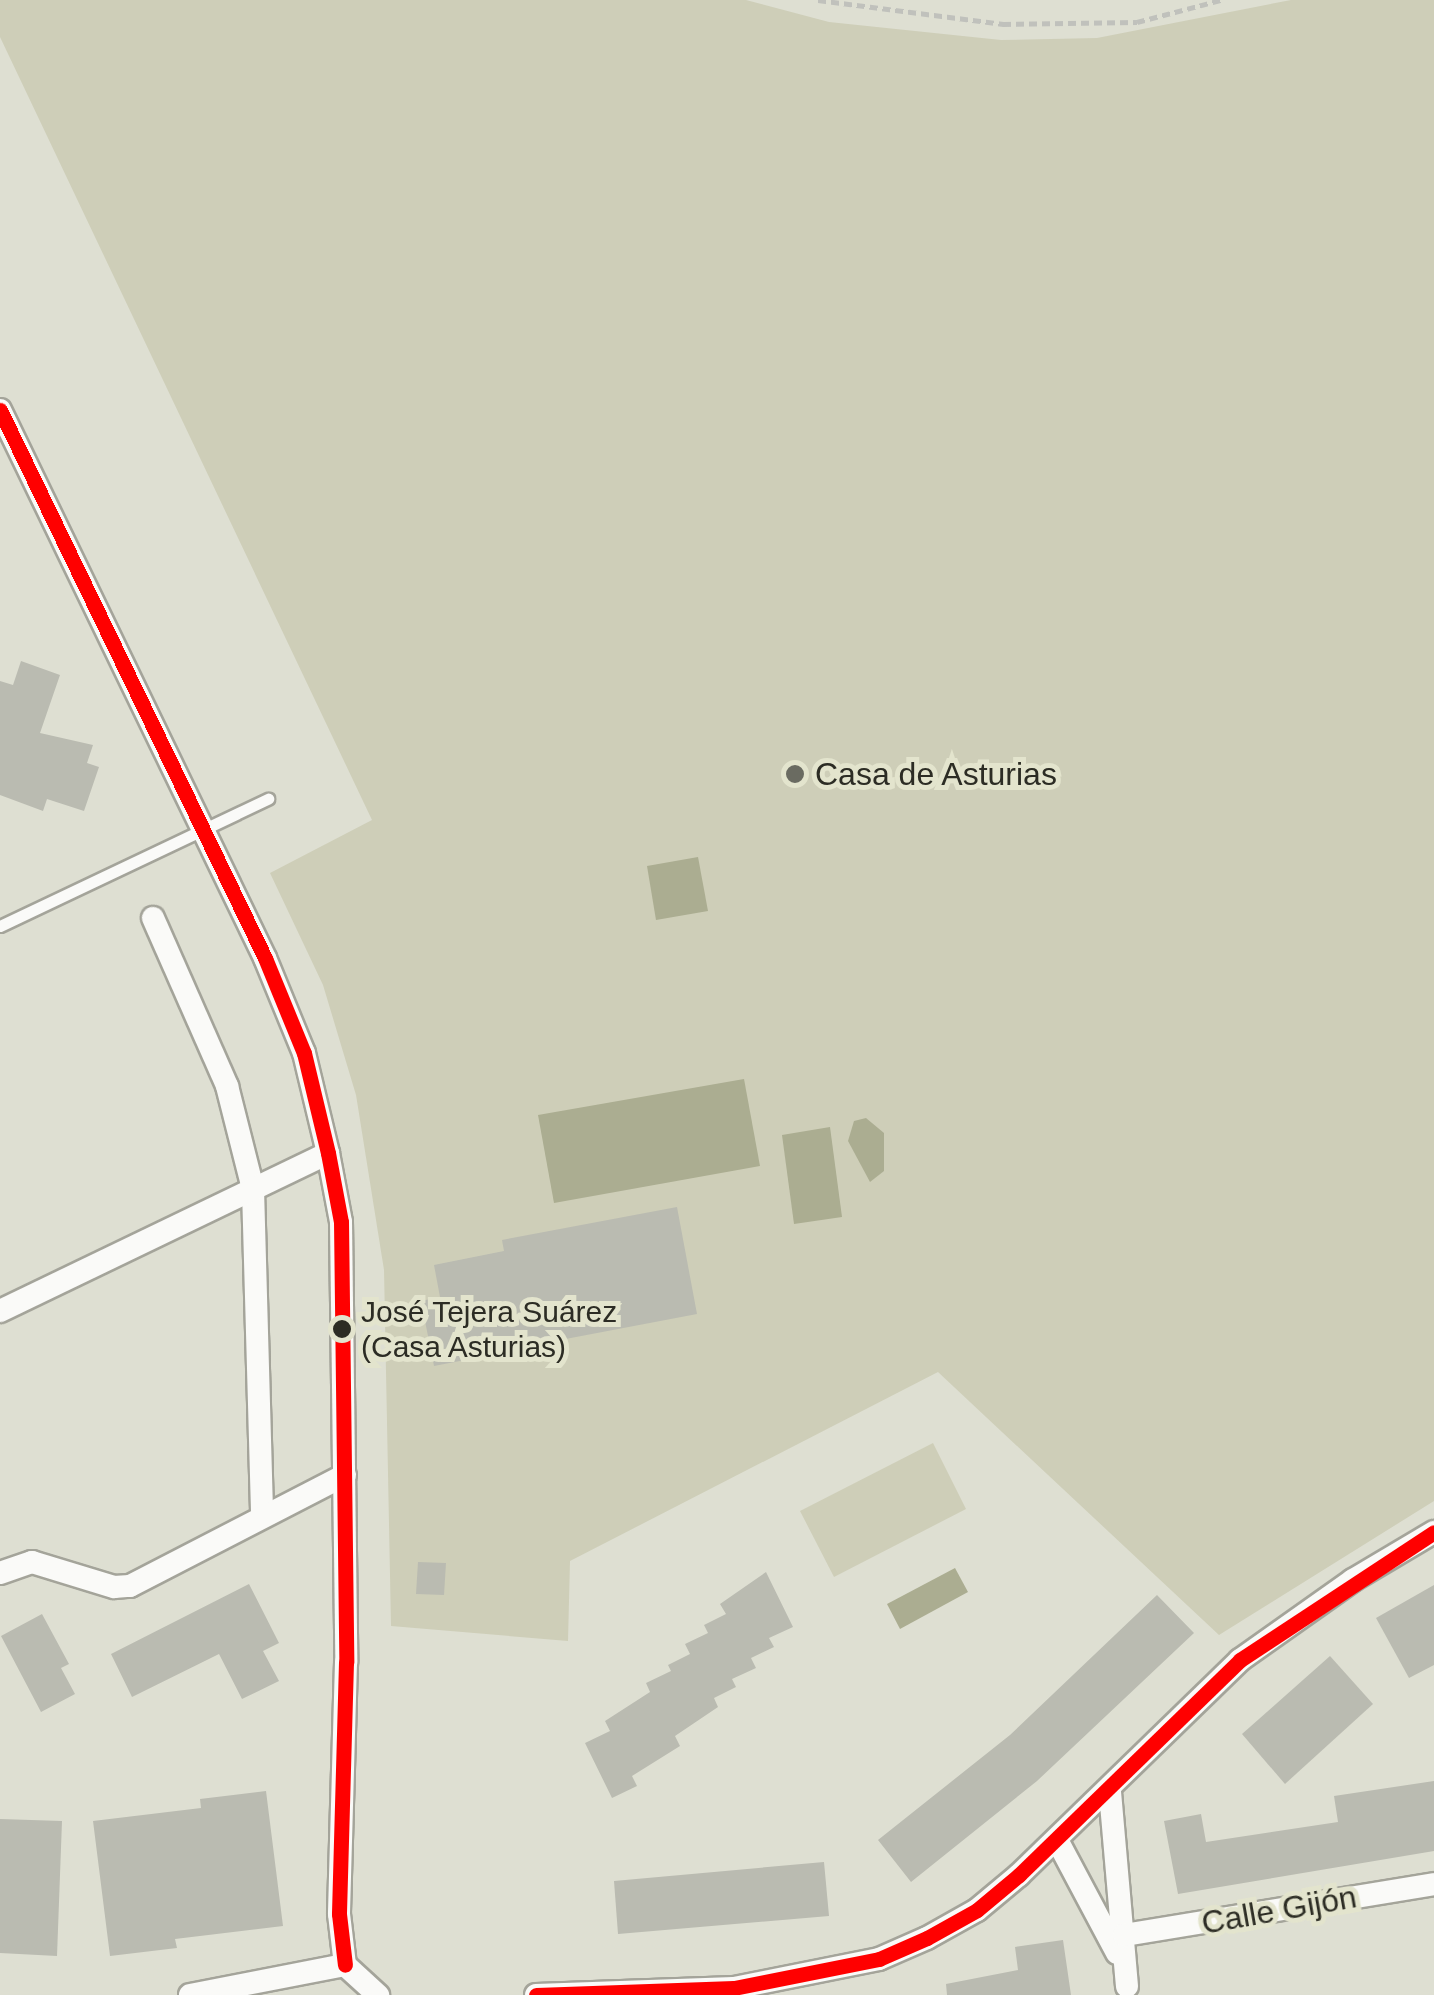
<!DOCTYPE html>
<meta charset="utf-8">
<style>
body{margin:0}
#map{position:relative;width:1434px;height:1995px;overflow:hidden;background:#dedfd2;font-family:Helvetica,sans-serif}
div>[style]{position:absolute}
.green>*{inset:0;background:#ceceb8}
.water>*{inset:0;background:#abad91}
.building>*{inset:0;background:#babbb1}
.path>*{height:5px;margin-top:-2.5px;transform-origin:0;background:repeating-linear-gradient(90deg,#c0c1bc 0 8px,transparent 0 13px)}
.roads{filter:drop-shadow(2px 0 #a4a49a) drop-shadow(-2px 0 #a4a49a) drop-shadow(0 2px #a4a49a) drop-shadow(0 -2px #a4a49a)}
.lane>*{height:11px;margin:-5.5px;padding:0 5.5px;transform-origin:5.5px;border-radius:5.5px;background:#fafaf8}
.street>*{height:22px;margin:-11px;padding:0 11px;transform-origin:11px;border-radius:11px;background:#fafaf8}
.bus-1>*{height:15px;margin:-7.5px;padding:0 7.5px;transform-origin:7.5px;border-radius:7.5px;background:#f00}
.dots>*{width:28px;height:28px;translate:-50% -50%;box-sizing:border-box;border:5px solid #e3e4cd;border-radius:50%}
span{translate:-50% -50%;white-space:nowrap;text-align:center;line-height:1.15;-webkit-text-stroke:10px #e3e4cd;paint-order:stroke}
.bus-label{font-size:30px;color:#2c2c24}
.left{translate:0 -50%;text-align:left}
.poi-label{font-size:32px;color:#2c2c24}
.street-label{font-size:32px;color:#2c2c24}
</style>
<div id="map">
<div class="green">
<div style="clip-path:polygon(0 0,746px 0,829px 22px,1001px 40px,1097px 38px,1291px 0,1434px 0,1434px 1501px,1219px 1635px,938px 1372px,570px 1561px,568px 1641px,391px 1626px,384px 1270px,356px 1095px,323px 985px,270px 873px,372px 820px,0 37px)"></div>
<div style="clip-path:polygon(933px 1443px,966px 1509px,834px 1577px,800px 1511px)"></div>
</div>
<div class="water">
<div style="clip-path:polygon(698px 857px,708px 911px,656px 920px,647px 866px)"></div>
<div style="clip-path:polygon(744px 1079px,760px 1166px,554px 1203px,538px 1115px)"></div>
<div style="clip-path:polygon(866px 1118px,884px 1133px,884px 1171px,870px 1182px,848px 1141px,854px 1121px)"></div>
<div style="clip-path:polygon(830px 1127px,842px 1217px,794px 1224px,782px 1135px)"></div>
<div style="clip-path:polygon(955px 1568px,968px 1592px,900px 1629px,887px 1604px)"></div>
</div>
<div class="building">
<div style="clip-path:polygon(21px 661px,60px 675px,40px 733px,93px 745px,87px 763px,99px 767px,84px 811px,47px 799px,43px 811px,0 795px,0 681px,13px 685px)"></div>
<div style="clip-path:polygon(677px 1207px,697px 1314px,555px 1341px,558px 1356px,524px 1362px,521px 1349px,434px 1366px,421px 1301px,440px 1297px,434px 1265px,504px 1251px,502px 1240px)"></div>
<div style="clip-path:polygon(418px 1562px,446px 1563px,444px 1595px,416px 1594px)"></div>
<div style="clip-path:polygon(766px 1572px,793px 1627px,769px 1638px,774px 1647px,751px 1658px,756px 1668px,732px 1679px,736px 1687px,714px 1698px,718px 1707px,675px 1736px,680px 1746px,632px 1776px,637px 1786px,612px 1798px,585px 1743px,610px 1731px,605px 1721px,650px 1692px,646px 1683px,671px 1671px,668px 1665px,690px 1654px,685px 1644px,708px 1633px,704px 1625px,726px 1614px,720px 1604px)"></div>
<div style="clip-path:polygon(249px 1584px,279px 1643px,263px 1651px,279px 1681px,242px 1699px,219px 1654px,132px 1697px,111px 1654px)"></div>
<div style="clip-path:polygon(1434px 1585px,1434px 1665px,1409px 1678px,1376px 1618px)"></div>
<div style="clip-path:polygon(1157px 1595px,1194px 1633px,1037px 1781px,911px 1882px,878px 1840px,1010px 1735px)"></div>
<div style="clip-path:polygon(42px 1614px,69px 1664px,61px 1668px,75px 1694px,41px 1712px,1px 1636px)"></div>
<div style="clip-path:polygon(1330px 1656px,1373px 1704px,1285px 1784px,1242px 1734px)"></div>
<div style="clip-path:polygon(1434px 1781px,1434px 1851px,1178px 1894px,1164px 1821px,1201px 1814px,1206px 1842px,1338px 1822px,1334px 1796px)"></div>
<div style="clip-path:polygon(266px 1791px,283px 1926px,175px 1939px,177px 1948px,110px 1956px,93px 1821px,201px 1808px,200px 1799px)"></div>
<div style="clip-path:polygon(0 1819px,62px 1821px,57px 1956px,0 1953px)"></div>
<div style="clip-path:polygon(824px 1862px,829px 1916px,618px 1934px,614px 1881px)"></div>
<div style="clip-path:polygon(1063px 1940px,1071px 1995px,947px 1995px,946px 1984px,1018px 1970px,1015px 1947px)"></div>
</div>
<div class="path">
<div style="left:818px;top:0;width:187px;rotate:7.4deg"></div>
<div style="left:1003px;top:24px;width:134px;rotate:-0.9deg"></div>
<div style="left:1137px;top:22px;width:87px;rotate:-14.7deg"></div>
</div>
<div class="roads">
<div class="lane">
<div style="left:0;top:926px;width:297px;rotate:-25.4deg"></div>
</div>
<div class="street">
<div style="left:0;top:410px;width:609px;rotate:64.19deg"></div>
<div style="left:265px;top:958px;width:103px;rotate:67.7deg"></div>
<div style="left:304px;top:1053px;width:103px;rotate:76.5deg"></div>
<div style="left:328px;top:1153px;width:70px;rotate:79.3deg"></div>
<div style="left:341px;top:1222px;width:440px;rotate:89.3deg"></div>
<div style="left:346px;top:1662px;width:252px;rotate:91.6deg"></div>
<div style="left:339px;top:1914px;width:51px;rotate:83.3deg"></div>
<div style="left:153px;top:918px;width:184px;rotate:66.2deg"></div>
<div style="left:227px;top:1086px;width:106px;rotate:75.8deg"></div>
<div style="left:253px;top:1189px;width:328px;rotate:88.4deg"></div>
<div style="left:0;top:1311px;width:364px;rotate:-25.7deg"></div>
<div style="left:0;top:1573px;width:34px;rotate:-19deg"></div>
<div style="left:32px;top:1562px;width:86px;rotate:17deg"></div>
<div style="left:114px;top:1587px;width:16px;rotate:-4deg"></div>
<div style="left:130px;top:1586px;width:242px;rotate:-27.3deg"></div>
<div style="left:1110px;top:1792px;width:195px;rotate:85deg"></div>
<div style="left:1057px;top:1840px;width:128px;rotate:62deg"></div>
<div style="left:1124px;top:1935px;width:314px;rotate:-9.3deg"></div>
<div style="left:345px;top:1965px;width:45px;rotate:42.3deg"></div>
<div style="left:190px;top:1995px;width:158px;rotate:-11deg"></div>
<div style="left:536px;top:1995px;width:198px;rotate:-2deg"></div>
<div style="left:734px;top:1988px;width:148px;rotate:-11.3deg"></div>
<div style="left:879px;top:1959px;width:52px;rotate:-23.6deg"></div>
<div style="left:927px;top:1938px;width:57px;rotate:-29.2deg"></div>
<div style="left:977px;top:1910px;width:55px;rotate:-39.8deg"></div>
<div style="left:1019px;top:1875px;width:308px;rotate:-44.2deg"></div>
<div style="left:1240px;top:1660px;width:138px;rotate:-35.3deg"></div>
<div style="left:1353px;top:1580px;width:94px;rotate:-30.7deg"></div>
</div>
</div>
<div class="bus-1">
<div style="left:0;top:410px;width:609px;rotate:64.19deg"></div>
<div style="left:265px;top:958px;width:103px;rotate:67.7deg"></div>
<div style="left:304px;top:1053px;width:103px;rotate:76.5deg"></div>
<div style="left:328px;top:1153px;width:70px;rotate:79.3deg"></div>
<div style="left:341px;top:1222px;width:440px;rotate:89.3deg"></div>
<div style="left:346px;top:1662px;width:252px;rotate:91.6deg"></div>
<div style="left:339px;top:1914px;width:51px;rotate:83.3deg"></div>
<div style="left:536px;top:1995px;width:198px;rotate:-2deg"></div>
<div style="left:734px;top:1988px;width:148px;rotate:-11.3deg"></div>
<div style="left:879px;top:1959px;width:52px;rotate:-23.6deg"></div>
<div style="left:927px;top:1938px;width:57px;rotate:-29.2deg"></div>
<div style="left:977px;top:1910px;width:55px;rotate:-39.8deg"></div>
<div style="left:1019px;top:1875px;width:308px;rotate:-44.2deg"></div>
<div style="left:1240px;top:1660px;width:232px;rotate:-33.4deg"></div>
</div>
<div class="dots">
<div style="left:795px;top:774px;background:#6a6b61"></div>
<div style="left:342px;top:1329px;background:#2c2c24"></div>
</div>
<div class="bus-label">
<span class="left" style="left:361px;top:1329px">José Tejera Suárez<br>(Casa Asturias)</span>
</div>
<div class="poi-label">
<span class="left" style="left:815px;top:774px">Casa de Asturias</span>
</div>
<div class="street-label">
<span style="left:1279px;top:1910px;rotate:-10deg">Calle Gijón</span>
</div>
</div>
